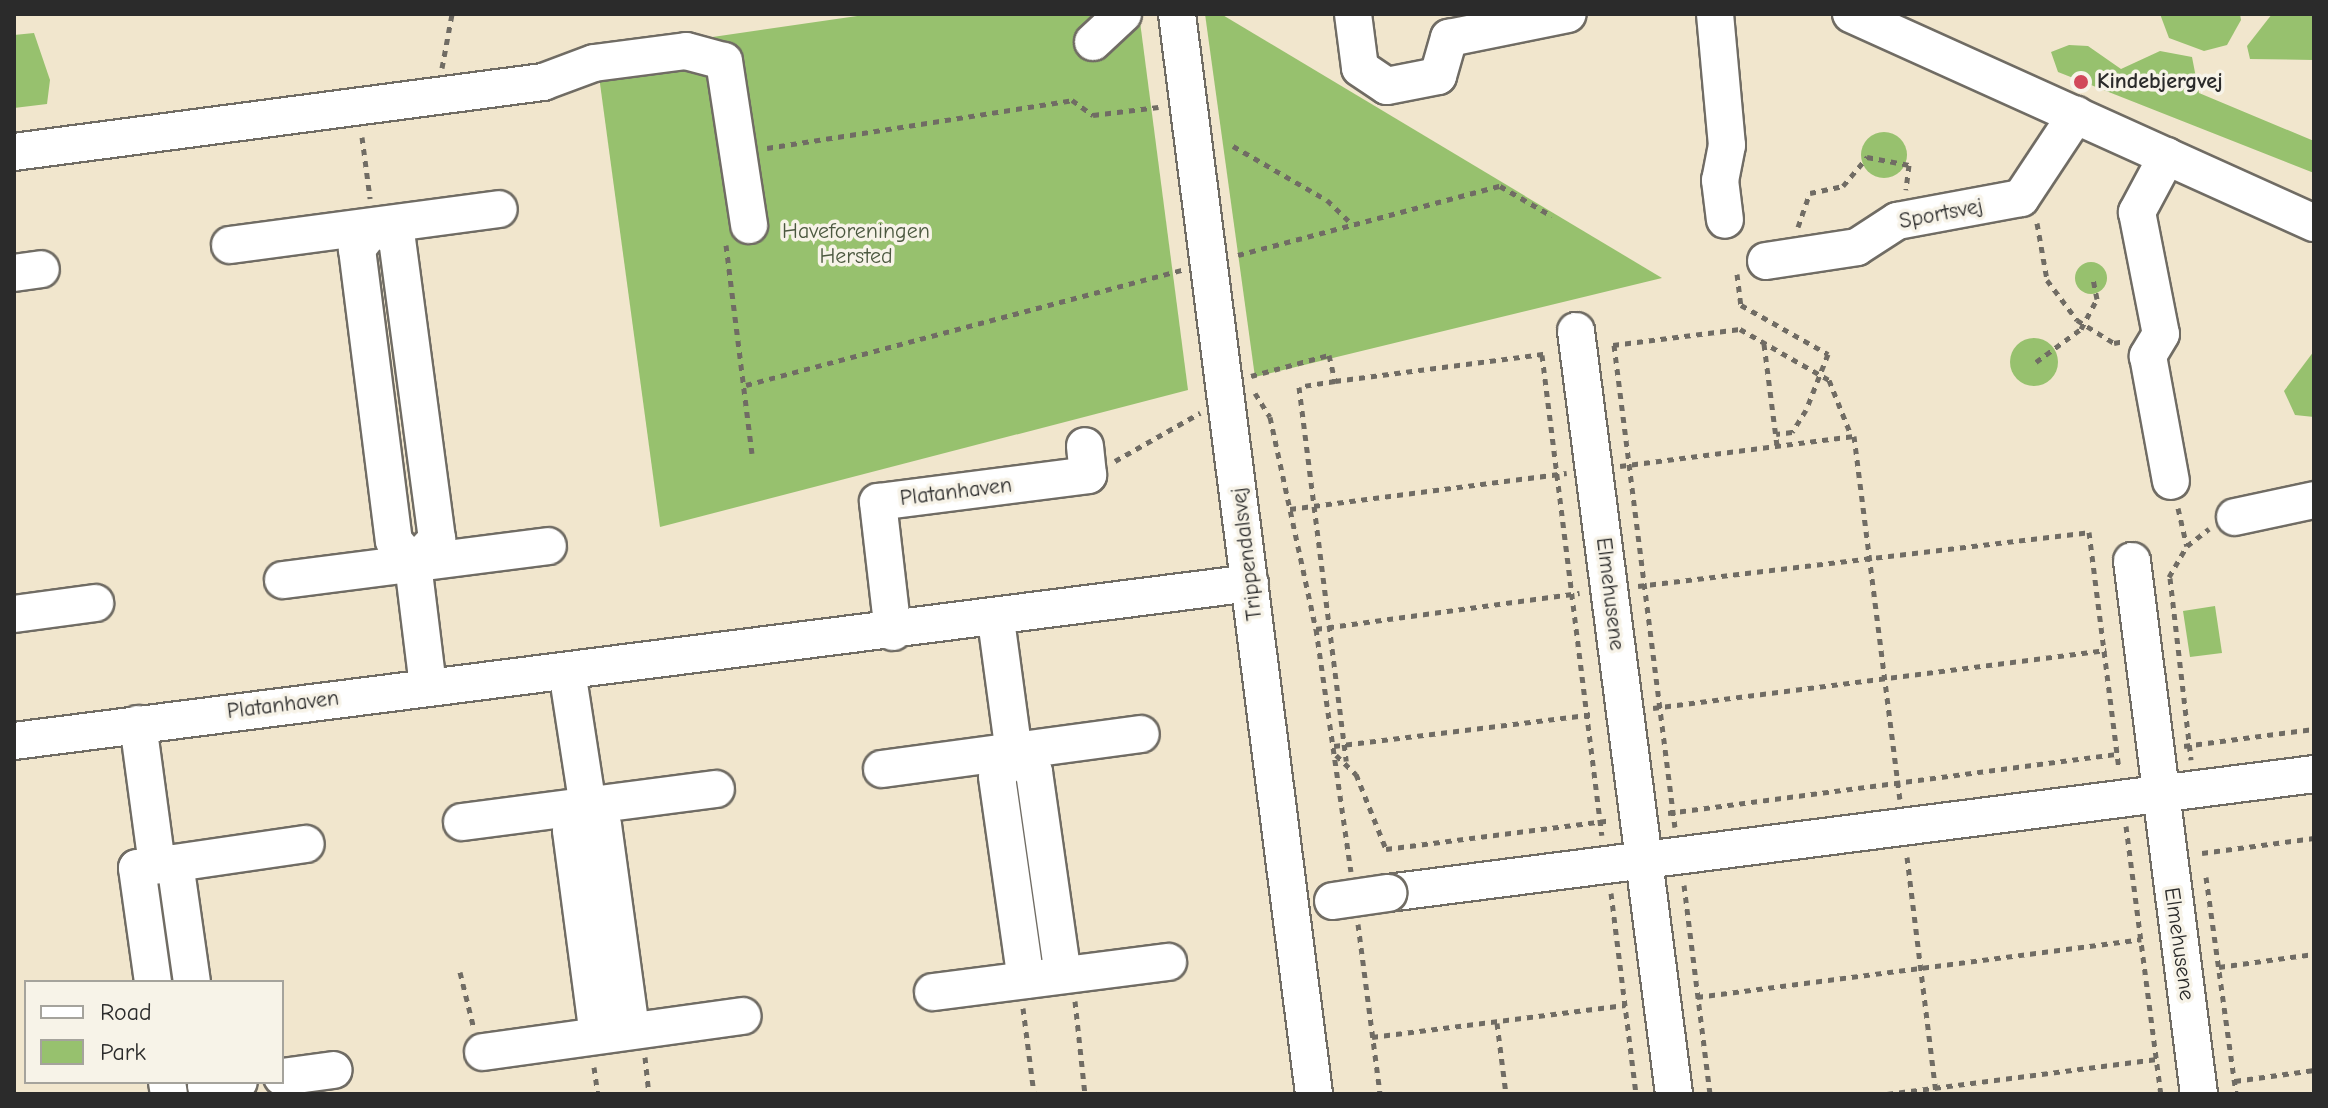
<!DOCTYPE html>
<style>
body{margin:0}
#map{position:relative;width:2328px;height:1108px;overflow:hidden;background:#f1e6cd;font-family:"Comic Neue",sans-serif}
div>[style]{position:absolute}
.green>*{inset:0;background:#97c16e}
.round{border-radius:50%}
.path>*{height:5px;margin-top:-2.5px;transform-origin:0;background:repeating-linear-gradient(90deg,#706c64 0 6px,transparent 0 12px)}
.roads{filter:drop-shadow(2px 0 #706c64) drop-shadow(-2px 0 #706c64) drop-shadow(0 2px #706c64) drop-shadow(0 -2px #706c64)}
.minor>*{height:36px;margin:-18px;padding:0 18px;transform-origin:18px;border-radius:18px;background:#fff}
.bridges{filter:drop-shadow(2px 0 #706c64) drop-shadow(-2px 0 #706c64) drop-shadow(0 2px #706c64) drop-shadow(0 -2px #706c64)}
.minor-bridge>*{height:36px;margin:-18px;padding:0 18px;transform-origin:18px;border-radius:18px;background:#fff}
.dots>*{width:22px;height:22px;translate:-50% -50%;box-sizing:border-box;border:4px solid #f7f3e8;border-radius:50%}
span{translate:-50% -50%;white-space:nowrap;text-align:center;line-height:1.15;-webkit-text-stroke:7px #f7f3e8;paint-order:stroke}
.poi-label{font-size:22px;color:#2b2b2b;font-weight:700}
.left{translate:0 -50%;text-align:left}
.street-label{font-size:22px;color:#2b2b2b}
.park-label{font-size:22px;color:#4b583f}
.frame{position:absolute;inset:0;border:16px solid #2b2b2b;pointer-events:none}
.legend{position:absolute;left:24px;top:980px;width:260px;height:104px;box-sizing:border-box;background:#f7f3e8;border:2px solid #a5a39c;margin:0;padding:10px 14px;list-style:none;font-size:24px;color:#2b2b2b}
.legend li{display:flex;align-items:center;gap:16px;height:40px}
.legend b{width:40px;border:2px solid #a5a39c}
</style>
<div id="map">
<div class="green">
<div style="clip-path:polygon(871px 14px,1139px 14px,1188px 390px,660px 527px,596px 54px)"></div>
<div style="clip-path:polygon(1205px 14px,1221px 14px,1662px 278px,1255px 377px)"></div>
<div style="clip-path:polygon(2160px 14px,2240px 14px,2241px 20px,2227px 45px,2204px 51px,2169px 38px)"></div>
<div style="clip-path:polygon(2272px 14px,2314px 14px,2314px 60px,2250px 59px,2247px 46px)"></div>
<div style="clip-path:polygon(34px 33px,50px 80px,47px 104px,14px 108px,14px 35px)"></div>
<div style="clip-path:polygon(2069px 45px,2088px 46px,2121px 69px,2160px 51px,2192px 57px,2199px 93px,2314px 141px,2314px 173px,2058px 72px,2051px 52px)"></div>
<div class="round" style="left:1861px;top:132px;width:46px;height:46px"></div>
<div class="round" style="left:2075px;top:262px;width:32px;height:32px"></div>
<div class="round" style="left:2010px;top:338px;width:48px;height:48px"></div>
<div style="clip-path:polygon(2314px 351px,2314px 417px,2295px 415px,2284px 391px)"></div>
<div style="clip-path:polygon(2215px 606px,2222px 653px,2190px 657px,2183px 611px)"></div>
</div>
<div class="path">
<div style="left:442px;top:68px;width:55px;rotate:-79.5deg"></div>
<div style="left:362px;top:137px;width:62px;rotate:82.5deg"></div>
<div style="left:1233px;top:146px;width:108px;rotate:29.9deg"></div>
<div style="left:1327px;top:200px;width:35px;rotate:44deg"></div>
<div style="left:767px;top:148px;width:309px;rotate:-8.9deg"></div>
<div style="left:1072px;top:100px;width:26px;rotate:36deg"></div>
<div style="left:1093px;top:115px;width:66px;rotate:-6.9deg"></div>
<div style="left:2037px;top:223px;width:58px;rotate:80deg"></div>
<div style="left:2047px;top:280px;width:50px;rotate:53.1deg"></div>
<div style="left:2077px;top:320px;width:44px;rotate:31.9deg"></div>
<div style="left:2114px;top:343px;width:10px;rotate:-11deg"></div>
<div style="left:1798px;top:227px;width:36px;rotate:-71deg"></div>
<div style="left:1810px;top:193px;width:34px;rotate:-12deg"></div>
<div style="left:1843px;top:186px;width:38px;rotate:-50deg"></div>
<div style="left:1867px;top:157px;width:43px;rotate:10.8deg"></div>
<div style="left:1909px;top:165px;width:25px;rotate:97deg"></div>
<div style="left:726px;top:245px;width:210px;rotate:82.9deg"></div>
<div style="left:1238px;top:255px;width:271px;rotate:-14.8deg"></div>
<div style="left:1500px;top:186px;width:60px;rotate:30deg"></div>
<div style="left:1737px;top:274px;width:31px;rotate:83deg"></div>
<div style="left:1741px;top:305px;width:100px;rotate:29.4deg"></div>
<div style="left:1828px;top:354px;width:60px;rotate:111.4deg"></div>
<div style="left:1806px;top:410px;width:26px;rotate:122deg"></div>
<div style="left:1792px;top:432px;width:16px;rotate:173deg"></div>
<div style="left:1764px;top:344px;width:102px;rotate:82.7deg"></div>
<div style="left:1613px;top:345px;width:128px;rotate:-7.2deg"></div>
<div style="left:1740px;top:329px;width:103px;rotate:29.8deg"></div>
<div style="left:1829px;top:380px;width:59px;rotate:68.2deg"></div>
<div style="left:1614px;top:345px;width:486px;rotate:82.8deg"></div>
<div style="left:1542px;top:355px;width:484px;rotate:82.9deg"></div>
<div style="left:2036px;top:362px;width:56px;rotate:-36.3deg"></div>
<div style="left:2081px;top:329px;width:34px;rotate:-62deg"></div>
<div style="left:2097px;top:299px;width:20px;rotate:-101deg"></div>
<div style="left:1251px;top:376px;width:81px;rotate:-15.1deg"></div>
<div style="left:1329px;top:355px;width:27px;rotate:77deg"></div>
<div style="left:1335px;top:381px;width:211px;rotate:-7.4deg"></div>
<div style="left:1335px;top:381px;width:36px;rotate:171deg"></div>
<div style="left:1299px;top:387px;width:377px;rotate:82.8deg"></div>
<div style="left:746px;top:385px;width:451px;rotate:-14.8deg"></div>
<div style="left:1255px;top:393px;width:28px;rotate:58deg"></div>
<div style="left:1270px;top:417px;width:217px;rotate:77.8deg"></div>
<div style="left:1316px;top:629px;width:245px;rotate:81.8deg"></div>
<div style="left:1115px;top:461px;width:98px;rotate:-29.5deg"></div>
<div style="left:1620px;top:466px;width:236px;rotate:-7.3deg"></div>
<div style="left:1854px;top:436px;width:366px;rotate:82.8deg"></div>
<div style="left:2178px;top:508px;width:39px;rotate:77deg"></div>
<div style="left:1290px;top:509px;width:279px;rotate:-7.4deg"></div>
<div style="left:2169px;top:577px;width:36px;rotate:-60deg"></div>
<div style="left:2187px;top:546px;width:28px;rotate:-38deg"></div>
<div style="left:2170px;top:578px;width:183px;rotate:83.4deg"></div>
<div style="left:1638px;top:586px;width:454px;rotate:-6.8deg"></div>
<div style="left:2089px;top:532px;width:238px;rotate:82.8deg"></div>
<div style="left:1316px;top:629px;width:266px;rotate:-7.8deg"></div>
<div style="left:1653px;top:708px;width:457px;rotate:-7.3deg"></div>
<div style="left:1334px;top:746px;width:263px;rotate:-7deg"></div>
<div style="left:2184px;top:746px;width:131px;rotate:-7.5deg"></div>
<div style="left:1336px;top:755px;width:28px;rotate:44deg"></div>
<div style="left:1356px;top:774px;width:81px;rotate:68.2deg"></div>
<div style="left:1386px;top:849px;width:227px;rotate:-7.3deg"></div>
<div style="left:1668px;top:813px;width:455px;rotate:-7.5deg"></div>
<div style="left:2126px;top:826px;width:270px;rotate:82.6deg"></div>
<div style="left:2202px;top:853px;width:113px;rotate:-7.6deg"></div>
<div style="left:1907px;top:857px;width:239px;rotate:83deg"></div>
<div style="left:2206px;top:877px;width:219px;rotate:82.1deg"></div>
<div style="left:1684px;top:885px;width:211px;rotate:82.9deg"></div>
<div style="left:1611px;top:893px;width:203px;rotate:82.9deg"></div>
<div style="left:1358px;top:924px;width:171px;rotate:82.6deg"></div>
<div style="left:2219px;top:967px;width:96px;rotate:-7.8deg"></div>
<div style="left:460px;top:972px;width:55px;rotate:76.2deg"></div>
<div style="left:1697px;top:997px;width:448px;rotate:-7.4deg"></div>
<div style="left:1075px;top:1001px;width:94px;rotate:83.9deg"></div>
<div style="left:1023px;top:1008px;width:87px;rotate:82.7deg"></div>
<div style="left:1497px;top:1023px;width:72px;rotate:82.8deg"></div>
<div style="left:1372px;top:1037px;width:255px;rotate:-7.2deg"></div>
<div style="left:645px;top:1057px;width:37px;rotate:84deg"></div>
<div style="left:594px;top:1067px;width:27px;rotate:82deg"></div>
<div style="left:2235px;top:1081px;width:80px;rotate:-7.9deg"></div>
<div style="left:911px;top:1094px;width:23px"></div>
<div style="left:1887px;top:1094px;width:272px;rotate:-7.4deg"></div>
</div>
<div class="roads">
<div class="minor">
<div style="left:1177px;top:14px;width:1089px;rotate:82.77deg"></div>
<div style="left:1353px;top:14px;width:54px;rotate:82.6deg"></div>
<div style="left:1360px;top:68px;width:32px;rotate:34deg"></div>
<div style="left:1387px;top:86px;width:52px;rotate:-11.1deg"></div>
<div style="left:1438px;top:76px;width:40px;rotate:-74deg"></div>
<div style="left:1449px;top:38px;width:121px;rotate:-11.4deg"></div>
<div style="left:1715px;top:14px;width:132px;rotate:84.8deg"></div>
<div style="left:1727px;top:145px;width:36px;rotate:101deg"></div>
<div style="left:1720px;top:180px;width:40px;rotate:82.9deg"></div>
<div style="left:1851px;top:14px;width:508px;rotate:24.29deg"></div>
<div style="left:1093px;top:42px;width:41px;rotate:-43deg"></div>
<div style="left:14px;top:152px;width:534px;rotate:-7.54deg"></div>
<div style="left:543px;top:82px;width:54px;rotate:-20.4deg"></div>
<div style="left:594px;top:63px;width:93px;rotate:-7.4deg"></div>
<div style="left:686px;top:51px;width:39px;rotate:15deg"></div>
<div style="left:724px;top:61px;width:166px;rotate:81.3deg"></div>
<div style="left:2167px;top:156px;width:64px;rotate:118.2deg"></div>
<div style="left:2137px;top:212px;width:124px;rotate:78.9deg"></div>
<div style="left:2161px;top:334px;width:26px;rotate:121deg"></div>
<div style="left:2148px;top:356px;width:127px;rotate:79.6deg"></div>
<div style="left:230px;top:245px;width:271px;rotate:-7.6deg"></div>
<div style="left:1766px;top:261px;width:92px;rotate:-8.7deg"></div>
<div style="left:1857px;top:247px;width:48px;rotate:-33deg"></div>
<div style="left:1897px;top:221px;width:126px;rotate:-10.5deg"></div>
<div style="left:2021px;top:198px;width:100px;rotate:-56.5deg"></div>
<div style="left:14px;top:273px;width:27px;rotate:-8deg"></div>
<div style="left:1576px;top:331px;width:769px;rotate:82.68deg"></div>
<div style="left:2235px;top:517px;width:81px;rotate:-12.1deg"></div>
<div style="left:2132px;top:561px;width:537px;rotate:82.84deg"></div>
<div style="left:413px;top:564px;width:35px;rotate:-46deg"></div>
<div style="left:437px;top:539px;width:304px;rotate:-97.6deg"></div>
<div style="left:397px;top:238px;width:25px;rotate:-154deg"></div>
<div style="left:374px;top:227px;width:28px;rotate:128deg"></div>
<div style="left:357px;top:249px;width:294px;rotate:82.8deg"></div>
<div style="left:394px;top:541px;width:30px;rotate:50deg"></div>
<div style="left:413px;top:564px;width:123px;rotate:83deg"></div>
<div style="left:283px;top:580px;width:267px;rotate:-7.3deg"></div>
<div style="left:14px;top:614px;width:82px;rotate:-7.7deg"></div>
<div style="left:996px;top:620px;width:134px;rotate:82.3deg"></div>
<div style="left:1014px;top:753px;width:29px;rotate:125deg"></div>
<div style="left:997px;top:777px;width:205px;rotate:81.9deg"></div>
<div style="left:893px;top:632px;width:131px;rotate:-96.6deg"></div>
<div style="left:878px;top:502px;width:212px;rotate:-7.3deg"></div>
<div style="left:1088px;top:475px;width:29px;rotate:-96deg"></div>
<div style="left:567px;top:671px;width:137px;rotate:81.2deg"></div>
<div style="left:588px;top:806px;width:24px;rotate:52deg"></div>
<div style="left:603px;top:825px;width:207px;rotate:82.2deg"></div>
<div style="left:138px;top:724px;width:142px;rotate:82.3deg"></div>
<div style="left:14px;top:741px;width:1246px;rotate:-7.28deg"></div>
<div style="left:1014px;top:753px;width:28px;rotate:44deg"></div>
<div style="left:1034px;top:772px;width:205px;rotate:81.9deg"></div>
<div style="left:882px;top:769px;width:261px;rotate:-7.7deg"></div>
<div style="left:588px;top:806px;width:30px;rotate:124deg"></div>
<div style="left:571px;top:831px;width:206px;rotate:82.5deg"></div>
<div style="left:462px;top:822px;width:256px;rotate:-7.4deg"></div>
<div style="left:175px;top:863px;width:132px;rotate:-8.3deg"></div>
<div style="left:1388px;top:893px;width:934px;rotate:-7.32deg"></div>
<div style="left:153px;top:982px;width:115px;rotate:-98deg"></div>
<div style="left:137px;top:868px;width:38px;rotate:-7deg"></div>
<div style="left:175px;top:863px;width:120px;rotate:81.9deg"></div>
<div style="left:933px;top:992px;width:237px;rotate:-7.3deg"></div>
<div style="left:483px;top:1052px;width:262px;rotate:-7.9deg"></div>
<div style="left:282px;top:1077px;width:52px;rotate:-7.7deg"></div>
<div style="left:167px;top:1082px;width:12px;rotate:81deg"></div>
<div style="left:206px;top:1086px;width:33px;rotate:-7deg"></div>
</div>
</div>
<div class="bridges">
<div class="minor-bridge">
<div style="left:1333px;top:901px;width:56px;rotate:-8.3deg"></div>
</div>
</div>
<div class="dots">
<div style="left:2081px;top:82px;background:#d1495b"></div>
</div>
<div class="poi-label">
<span class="left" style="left:2097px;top:82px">Kindebjergvej</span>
</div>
<div class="street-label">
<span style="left:1941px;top:214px;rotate:-11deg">Sportsvej</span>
<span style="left:956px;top:492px;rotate:-7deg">Platanhaven</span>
<span style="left:1247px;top:554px;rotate:-97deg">Trippendalsvej</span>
<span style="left:1610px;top:594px;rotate:83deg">Elmehusene</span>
<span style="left:283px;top:705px;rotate:-7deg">Platanhaven</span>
<span style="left:2179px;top:944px;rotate:82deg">Elmehusene</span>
</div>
<div class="park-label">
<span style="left:856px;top:244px">Haveforeningen<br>Hersted</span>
</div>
<div class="frame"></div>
<ul class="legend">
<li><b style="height:10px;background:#fff"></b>Road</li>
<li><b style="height:22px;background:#97c16e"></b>Park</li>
</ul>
</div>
